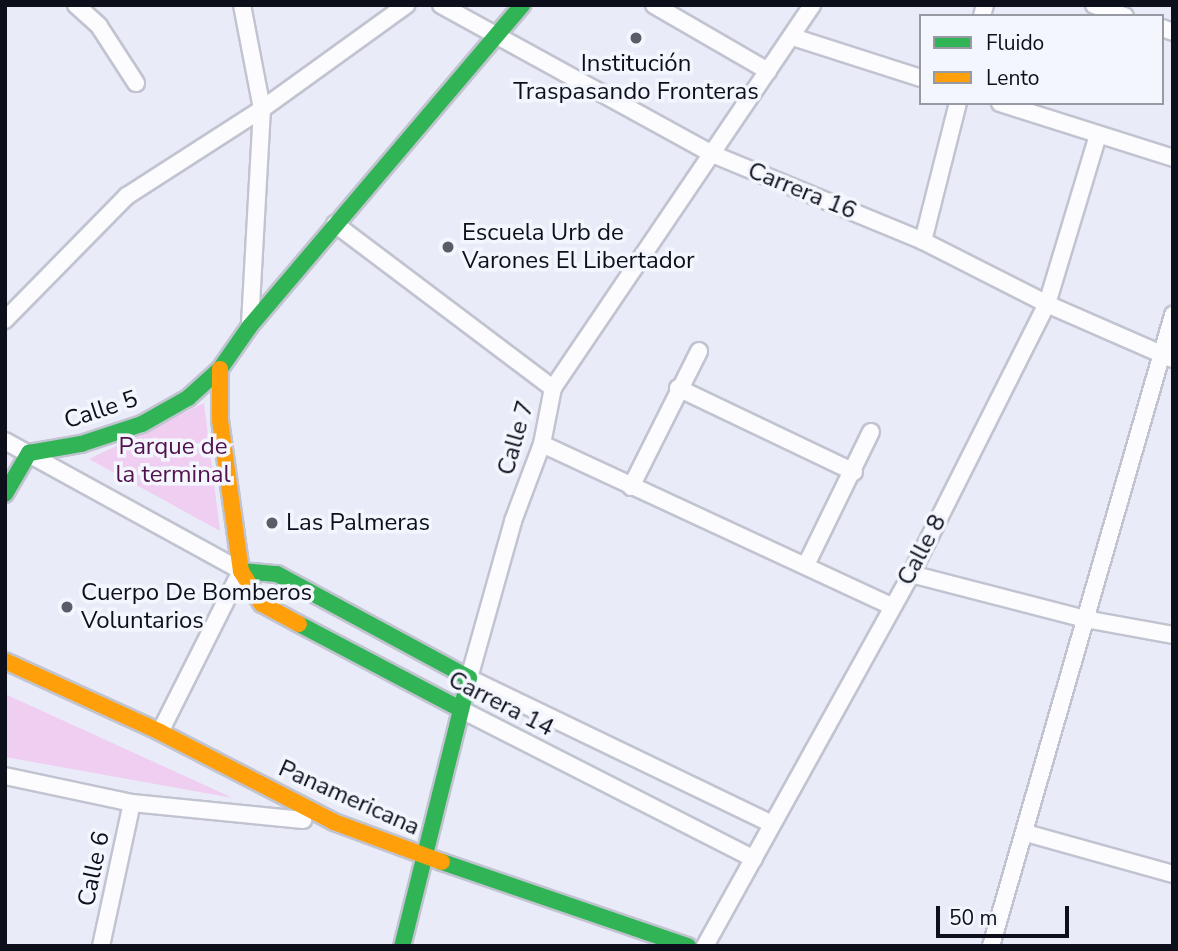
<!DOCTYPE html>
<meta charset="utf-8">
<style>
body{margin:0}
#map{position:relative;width:1178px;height:951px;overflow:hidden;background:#e9ecf8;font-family:"Nunito Sans",sans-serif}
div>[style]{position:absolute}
.green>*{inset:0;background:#f0cef2}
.roads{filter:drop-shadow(2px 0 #c1c4d0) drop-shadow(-2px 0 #c1c4d0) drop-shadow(0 2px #c1c4d0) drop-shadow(0 -2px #c1c4d0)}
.street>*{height:16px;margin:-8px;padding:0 8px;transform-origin:8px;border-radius:8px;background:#fcfcfe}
.fast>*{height:16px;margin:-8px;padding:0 8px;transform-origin:8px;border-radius:8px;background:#30b455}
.slow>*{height:16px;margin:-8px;padding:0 8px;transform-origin:8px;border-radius:8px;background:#ff9f0a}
.dots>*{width:19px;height:19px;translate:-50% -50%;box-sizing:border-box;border:4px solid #f4f6fe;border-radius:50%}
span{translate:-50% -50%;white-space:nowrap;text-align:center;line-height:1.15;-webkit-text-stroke:7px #f4f6fe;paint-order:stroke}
.poi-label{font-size:24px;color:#0d0f1b}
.left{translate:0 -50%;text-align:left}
.street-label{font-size:24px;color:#0d0f1b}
.park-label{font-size:24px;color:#52124e}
.frame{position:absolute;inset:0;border:7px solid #0d0f1b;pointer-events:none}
.legend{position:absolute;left:919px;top:14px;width:245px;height:91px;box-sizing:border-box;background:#f4f6fe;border:2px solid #989aa3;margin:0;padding:9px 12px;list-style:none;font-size:21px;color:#0d0f1b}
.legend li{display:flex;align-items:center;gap:14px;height:35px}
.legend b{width:35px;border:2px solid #989aa3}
.scale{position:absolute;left:936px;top:906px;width:133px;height:32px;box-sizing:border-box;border:4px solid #0d0f1b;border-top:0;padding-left:9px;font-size:21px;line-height:24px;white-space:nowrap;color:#0d0f1b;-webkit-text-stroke:5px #f4f6fe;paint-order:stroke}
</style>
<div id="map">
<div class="green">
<div style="clip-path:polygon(204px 403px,220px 531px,89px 459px)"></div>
<div style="clip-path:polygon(5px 694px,233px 798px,5px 757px)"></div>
</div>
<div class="roads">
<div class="street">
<div style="left:76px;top:5px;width:31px;rotate:42deg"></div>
<div style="left:99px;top:26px;width:68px;rotate:57deg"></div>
<div style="left:242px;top:5px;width:106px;rotate:79.1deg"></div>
<div style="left:262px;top:109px;width:217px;rotate:93.2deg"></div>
<div style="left:441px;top:5px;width:309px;rotate:28.8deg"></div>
<div style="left:712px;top:154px;width:228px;rotate:22.4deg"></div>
<div style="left:923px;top:241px;width:139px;rotate:26.9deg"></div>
<div style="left:1047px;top:304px;width:137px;rotate:23.6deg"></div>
<div style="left:654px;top:5px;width:132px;rotate:30.1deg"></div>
<div style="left:1094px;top:5px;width:33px;rotate:20deg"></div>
<div style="left:982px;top:16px;width:11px;rotate:-75deg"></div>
<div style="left:1162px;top:28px;width:12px;rotate:20deg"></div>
<div style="left:793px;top:37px;width:134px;rotate:17.8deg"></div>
<div style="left:1000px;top:103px;width:182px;rotate:17.6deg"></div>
<div style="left:335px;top:224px;width:273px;rotate:37deg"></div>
<div style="left:923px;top:241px;width:142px;rotate:-75.8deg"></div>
<div style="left:5px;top:320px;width:174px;rotate:-45.5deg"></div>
<div style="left:127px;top:196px;width:161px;rotate:-32.8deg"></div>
<div style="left:262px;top:109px;width:178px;rotate:-35.8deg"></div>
<div style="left:678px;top:388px;width:195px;rotate:25.5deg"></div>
<div style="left:5px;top:441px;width:269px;rotate:28.8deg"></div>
<div style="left:241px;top:571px;width:180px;rotate:116.7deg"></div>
<div style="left:542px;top:444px;width:385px;rotate:24.9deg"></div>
<div style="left:631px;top:487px;width:152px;rotate:-63.4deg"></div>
<div style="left:806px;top:565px;width:148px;rotate:-64deg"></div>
<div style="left:911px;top:574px;width:180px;rotate:14.5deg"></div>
<div style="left:1085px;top:619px;width:89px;rotate:10.3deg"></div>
<div style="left:460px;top:709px;width:330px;rotate:27deg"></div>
<div style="left:5px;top:776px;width:130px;rotate:12deg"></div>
<div style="left:132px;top:803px;width:172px;rotate:5.7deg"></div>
<div style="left:772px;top:824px;width:336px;rotate:-154.3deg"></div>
<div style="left:469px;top:678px;width:163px;rotate:-74.3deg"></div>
<div style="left:513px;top:521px;width:82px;rotate:-69.4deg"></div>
<div style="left:542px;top:444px;width:57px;rotate:-78.9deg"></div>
<div style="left:553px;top:388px;width:462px;rotate:-55.9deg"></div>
<div style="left:1026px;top:833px;width:153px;rotate:15.6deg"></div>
<div style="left:101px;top:946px;width:146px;rotate:-77.8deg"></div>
<div style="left:705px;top:946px;width:425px;rotate:-61deg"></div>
<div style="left:911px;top:574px;width:302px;rotate:-63.3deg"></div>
<div style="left:1047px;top:304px;width:177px;rotate:-73.2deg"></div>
<div style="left:991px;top:946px;width:657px;rotate:-73.91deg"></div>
</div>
<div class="fast">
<div style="left:5px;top:494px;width:48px;rotate:-59.7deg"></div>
<div style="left:29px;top:453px;width:53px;rotate:-9.8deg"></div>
<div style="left:81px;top:444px;width:64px;rotate:-18.2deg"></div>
<div style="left:142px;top:424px;width:53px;rotate:-29.5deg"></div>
<div style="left:188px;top:398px;width:43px;rotate:-42.2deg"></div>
<div style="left:220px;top:369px;width:52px;rotate:-55.1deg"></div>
<div style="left:250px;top:326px;width:421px;rotate:-49.7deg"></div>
<div style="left:241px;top:571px;width:36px;rotate:5deg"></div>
<div style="left:277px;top:574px;width:218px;rotate:28.4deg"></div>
<div style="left:469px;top:678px;width:276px;rotate:104deg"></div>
<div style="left:299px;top:624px;width:182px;rotate:27.8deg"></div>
<div style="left:442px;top:862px;width:260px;rotate:18.9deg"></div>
</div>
<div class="slow">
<div style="left:220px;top:369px;width:51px;rotate:90deg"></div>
<div style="left:220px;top:420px;width:152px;rotate:82.1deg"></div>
<div style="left:241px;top:571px;width:39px;rotate:58deg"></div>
<div style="left:262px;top:604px;width:42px;rotate:28.4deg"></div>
<div style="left:5px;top:661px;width:170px;rotate:24.6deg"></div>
<div style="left:160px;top:732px;width:196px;rotate:27.3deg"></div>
<div style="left:334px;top:822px;width:115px;rotate:20.3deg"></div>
</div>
</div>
<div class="dots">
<div style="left:636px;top:38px;background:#5a5c68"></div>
<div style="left:448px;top:247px;background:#5a5c68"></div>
<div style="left:272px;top:523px;background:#5a5c68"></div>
<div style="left:67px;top:607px;background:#5a5c68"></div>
</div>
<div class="poi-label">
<span style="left:636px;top:78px">Institución<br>Traspasando Fronteras</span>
<span class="left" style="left:462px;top:247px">Escuela Urb de<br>Varones El Libertador</span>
<span class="left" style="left:286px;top:523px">Las Palmeras</span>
<span class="left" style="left:81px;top:607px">Cuerpo De Bomberos<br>Voluntarios</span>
</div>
<div class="street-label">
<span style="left:802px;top:191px;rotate:22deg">Carrera 16</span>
<span style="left:101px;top:410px;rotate:-18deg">Calle 5</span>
<span style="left:516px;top:438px;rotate:-74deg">Calle 7</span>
<span style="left:922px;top:550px;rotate:-62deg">Calle 8</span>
<span style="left:501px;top:704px;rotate:27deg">Carrera 14</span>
<span style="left:349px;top:798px;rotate:24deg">Panamericana</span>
<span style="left:94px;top:869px;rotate:-78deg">Calle 6</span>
</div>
<div class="park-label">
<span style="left:173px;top:461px">Parque de<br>la terminal</span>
</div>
<div class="frame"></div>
<ul class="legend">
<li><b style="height:9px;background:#30b455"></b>Fluido</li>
<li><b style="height:9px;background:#ff9f0a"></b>Lento</li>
</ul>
<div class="scale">50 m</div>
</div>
